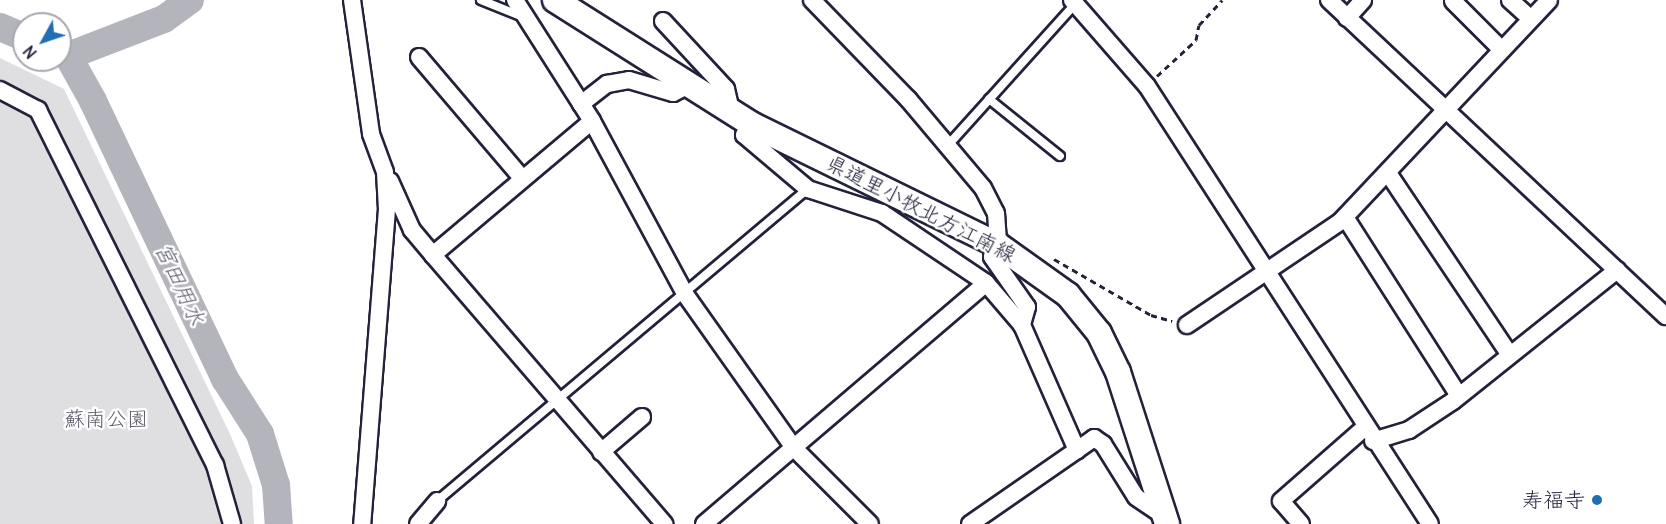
<!DOCTYPE html>
<meta charset="utf-8">
<style>
body{margin:0}
#map{position:relative;width:1666px;height:524px;overflow:hidden;background:#fff;font-family:Delius,"Klee One",sans-serif}
div>[style]{position:absolute}
.green>*{inset:0;background:#dfdfe2}
.river>*{height:28px;margin:-14px;padding:0 14px;transform-origin:14px;border-radius:14px;background:#b4b4bc}
.path>*{height:3px;margin-top:-1.5px;transform-origin:0;background:repeating-linear-gradient(90deg,#22223b 0 6px,transparent 0 10.5px)}
.roads{filter:drop-shadow(2px 0 #22223b) drop-shadow(-2px 0 #22223b) drop-shadow(0 2px #22223b) drop-shadow(0 -2px #22223b)}
.lane>*{height:8px;margin:-4px;padding:0 4px;transform-origin:4px;border-radius:4px;background:#fff}
.street>*{height:16px;margin:-8px;padding:0 8px;transform-origin:8px;border-radius:8px;background:#fff}
.secondary>*{height:24px;margin:-12px;padding:0 12px;transform-origin:12px;border-radius:12px;background:#fff}
.dots>*{width:16px;height:16px;translate:-50% -50%;box-sizing:border-box;border:3px solid #fff;border-radius:50%}
span{translate:-50% -50%;white-space:nowrap;text-align:center;line-height:1.15;-webkit-text-stroke:5px #fff;paint-order:stroke}
.street-label{font-size:21px;color:#22223b}
.park-label{font-size:21px;color:#5b5b6d}
.poi-label{font-size:21px;color:#22223b}
.right{translate:-100% -50%;text-align:right}
.water-label{font-size:22px;color:#5c5c6f;font-style:italic}
.north{position:absolute;left:12px;top:12px;width:60px;height:60px;box-sizing:border-box;background:#fff;border:2px solid #a7a7b1;border-radius:50%;rotate:230deg;font-size:16px;font-weight:700;line-height:24px;text-align:center;color:#22223b}
.north::after{content:'';display:block;margin:auto;width:21px;height:27px;background:#1f6fb2;clip-path:polygon(50% 0,100% 100%,50% 72%,0 100%)}
</style>
<div id="map">
<div class="green">
<div style="clip-path:polygon(0 58px,64px 89px,230px 434px,252px 486px,254px 524px,0 524px)"></div>
</div>
<div class="river">
<div style="left:0;top:27px;width:26px;rotate:23deg"></div>
<div style="left:60px;top:53px;width:9px;rotate:21deg"></div>
<div style="left:68px;top:56px;width:51px;rotate:60.9deg"></div>
<div style="left:93px;top:101px;width:308px;rotate:64.6deg"></div>
<div style="left:225px;top:379px;width:65px;rotate:57.5deg"></div>
<div style="left:260px;top:434px;width:53px;rotate:72.6deg"></div>
<div style="left:276px;top:485px;width:39px;rotate:86deg"></div>
<div style="left:68px;top:56px;width:103px;rotate:-21.1deg"></div>
<div style="left:164px;top:19px;width:32px;rotate:-36deg"></div>
</div>
<div class="path">
<div style="left:1157px;top:76px;width:53px;rotate:-42.7deg"></div>
<div style="left:1196px;top:40px;width:15px;rotate:-79deg"></div>
<div style="left:1199px;top:25px;width:34px;rotate:-47deg"></div>
<div style="left:1054px;top:259px;width:112px;rotate:30deg"></div>
<div style="left:1151px;top:315px;width:22px;rotate:16deg"></div>
</div>
<div class="roads">
<div class="lane">
<div style="left:481px;top:0;width:45px;rotate:22deg"></div>
<div style="left:989px;top:99px;width:91px;rotate:38.8deg"></div>
<div style="left:949px;top:144px;width:191px;rotate:-48deg"></div>
<div style="left:437px;top:501px;width:485px;rotate:-40.1deg"></div>
</div>
<div class="street">
<div style="left:352px;top:0;width:135px;rotate:81.9deg"></div>
<div style="left:371px;top:134px;width:40px;rotate:69.8deg"></div>
<div style="left:385px;top:172px;width:37px;rotate:87deg"></div>
<div style="left:387px;top:209px;width:316px;rotate:94.5deg"></div>
<div style="left:515px;top:0;width:143px;rotate:57.5deg"></div>
<div style="left:592px;top:121px;width:196px;rotate:61.7deg"></div>
<div style="left:685px;top:294px;width:189px;rotate:54.7deg"></div>
<div style="left:794px;top:448px;width:107px;rotate:45deg"></div>
<div style="left:812px;top:0;width:138px;rotate:45.9deg"></div>
<div style="left:908px;top:99px;width:116px;rotate:49.9deg"></div>
<div style="left:983px;top:188px;width:28px;rotate:63deg"></div>
<div style="left:996px;top:213px;width:32px;rotate:86deg"></div>
<div style="left:998px;top:245px;width:13px;rotate:117deg"></div>
<div style="left:992px;top:257px;width:61px;rotate:55deg"></div>
<div style="left:1027px;top:307px;width:19px;rotate:106deg"></div>
<div style="left:1022px;top:325px;width:137px;rotate:66.3deg"></div>
<div style="left:1077px;top:450px;width:130px;rotate:145.3deg"></div>
<div style="left:1072px;top:0;width:114px;rotate:48.9deg"></div>
<div style="left:1147px;top:86px;width:521px;rotate:57.13deg"></div>
<div style="left:1329px;top:0;width:462px;rotate:43.2deg"></div>
<div style="left:1510px;top:0;width:28px;rotate:42deg"></div>
<div style="left:1453px;top:1px;width:69px;rotate:45deg"></div>
<div style="left:1347px;top:18px;width:24px;rotate:-48deg"></div>
<div style="left:663px;top:21px;width:93px;rotate:47.2deg"></div>
<div style="left:726px;top:89px;width:23px;rotate:77deg"></div>
<div style="left:419px;top:57px;width:159px;rotate:49.6deg"></div>
<div style="left:0;top:90px;width:43px;rotate:27.8deg"></div>
<div style="left:38px;top:110px;width:397px;rotate:63.5deg"></div>
<div style="left:215px;top:465px;width:61px;rotate:73.9deg"></div>
<div style="left:581px;top:104px;width:33px;rotate:-38deg"></div>
<div style="left:607px;top:84px;width:22px;rotate:-10deg"></div>
<div style="left:629px;top:80px;width:46px;rotate:16.5deg"></div>
<div style="left:673px;top:93px;width:18px;rotate:-27deg"></div>
<div style="left:592px;top:121px;width:208px;rotate:139.9deg"></div>
<div style="left:433px;top:255px;width:355px;rotate:49.3deg"></div>
<div style="left:751px;top:124px;width:13px;rotate:122deg"></div>
<div style="left:744px;top:135px;width:84px;rotate:40.2deg"></div>
<div style="left:808px;top:189px;width:78px;rotate:18deg"></div>
<div style="left:882px;top:213px;width:125px;rotate:33.9deg"></div>
<div style="left:1388px;top:173px;width:219px;rotate:56.2deg"></div>
<div style="left:390px;top:181px;width:54px;rotate:65.8deg"></div>
<div style="left:412px;top:230px;width:33px;rotate:50deg"></div>
<div style="left:1345px;top:217px;width:212px;rotate:57.5deg"></div>
<div style="left:1187px;top:325px;width:186px;rotate:-34deg"></div>
<div style="left:1341px;top:221px;width:303px;rotate:-46.7deg"></div>
<div style="left:1373px;top:441px;width:38px;rotate:-17deg"></div>
<div style="left:1409px;top:430px;width:53px;rotate:-33.4deg"></div>
<div style="left:1453px;top:401px;width:210px;rotate:-38.6deg"></div>
<div style="left:1077px;top:450px;width:21px;rotate:-35deg"></div>
<div style="left:1094px;top:438px;width:11px;rotate:34deg"></div>
<div style="left:1103px;top:444px;width:62px;rotate:58.1deg"></div>
<div style="left:1136px;top:497px;width:34px;rotate:34deg"></div>
<div style="left:601px;top:452px;width:54px;rotate:-40.5deg"></div>
<div style="left:418px;top:524px;width:30px;rotate:-50deg"></div>
<div style="left:704px;top:524px;width:371px;rotate:-40.5deg"></div>
<div style="left:986px;top:283px;width:55px;rotate:49.4deg"></div>
<div style="left:1301px;top:524px;width:30px;rotate:-131deg"></div>
<div style="left:1281px;top:501px;width:111px;rotate:-41.3deg"></div>
</div>
<div class="secondary">
<div style="left:555px;top:0;width:232px;rotate:32.3deg"></div>
<div style="left:751px;top:124px;width:275px;rotate:26.1deg"></div>
<div style="left:998px;top:245px;width:86px;rotate:35.5deg"></div>
<div style="left:1068px;top:295px;width:49px;rotate:50.8deg"></div>
<div style="left:1099px;top:333px;width:43px;rotate:64deg"></div>
<div style="left:1118px;top:372px;width:160px;rotate:72.1deg"></div>
</div>
</div>
<div class="dots">
<div style="left:1597px;top:500px;background:#1f6fb2"></div>
</div>
<div class="street-label">
<span style="left:921px;top:209px;rotate:27deg">県道里小牧北方江南線</span>
</div>
<div class="park-label">
<span style="left:106px;top:419px">蘇南公園</span>
</div>
<div class="poi-label">
<span class="right" style="left:1585px;top:500px">寿福寺</span>
</div>
<div class="water-label">
<span style="left:180px;top:284px;rotate:65deg">宮田用水</span>
</div>
<div class="north">N</div>
</div>
